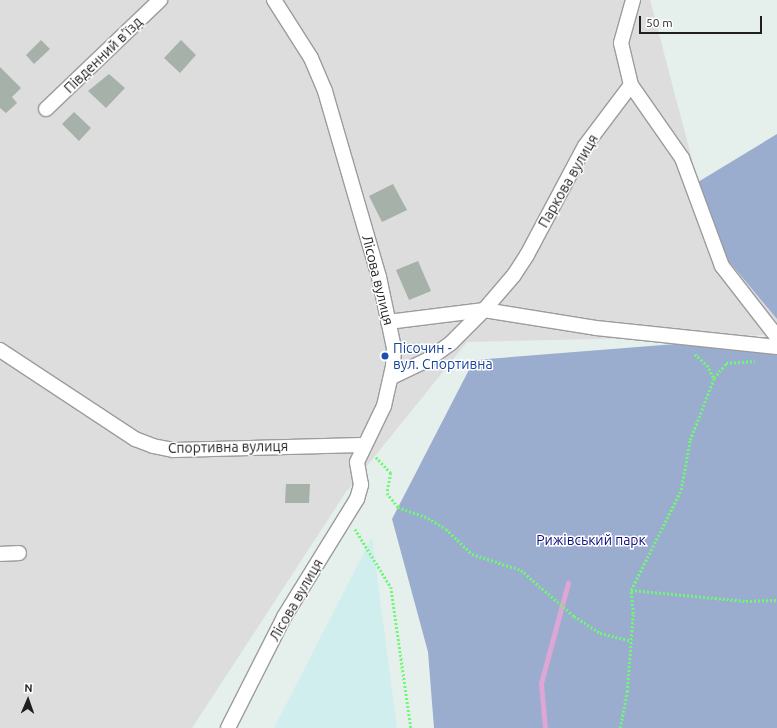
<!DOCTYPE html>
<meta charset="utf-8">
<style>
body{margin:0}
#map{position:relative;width:777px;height:728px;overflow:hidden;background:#e5f0ec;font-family:Ubuntu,sans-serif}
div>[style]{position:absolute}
.residential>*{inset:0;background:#dcdddc}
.farmland>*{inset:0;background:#d1eeee}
.forest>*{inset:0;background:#9badce}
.stream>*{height:5px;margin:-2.5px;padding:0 2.5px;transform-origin:2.5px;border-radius:2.5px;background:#dda6d4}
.building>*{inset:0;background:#a5b1a9}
.path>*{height:2.5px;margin-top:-1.25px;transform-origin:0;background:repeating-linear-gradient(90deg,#6ef873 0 2px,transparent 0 4px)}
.roads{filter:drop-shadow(1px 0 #9c9c9c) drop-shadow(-1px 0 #9c9c9c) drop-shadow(0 1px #9c9c9c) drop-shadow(0 -1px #9c9c9c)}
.minor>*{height:14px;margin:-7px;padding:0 7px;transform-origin:7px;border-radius:7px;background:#fff}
.dots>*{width:11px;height:11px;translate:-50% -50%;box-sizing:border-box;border:2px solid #fff;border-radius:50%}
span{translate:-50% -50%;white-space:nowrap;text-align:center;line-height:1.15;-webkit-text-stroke:3px #fff;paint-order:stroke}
.street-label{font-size:14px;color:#1f1f1f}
.transit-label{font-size:14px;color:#164399}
.left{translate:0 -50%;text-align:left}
.park-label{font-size:14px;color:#0f0d7d}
.north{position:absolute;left:8px;top:680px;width:40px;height:40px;-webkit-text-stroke:3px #fff;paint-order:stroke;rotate:2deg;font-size:11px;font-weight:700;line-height:16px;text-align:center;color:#1f1f1f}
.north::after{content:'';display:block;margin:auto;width:14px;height:18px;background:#1f1f1f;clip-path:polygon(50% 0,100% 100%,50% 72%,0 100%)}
.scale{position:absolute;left:639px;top:16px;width:123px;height:18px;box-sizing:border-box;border:2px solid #1f1f1f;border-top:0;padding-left:5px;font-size:12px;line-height:14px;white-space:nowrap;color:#1f1f1f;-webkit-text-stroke:3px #fff;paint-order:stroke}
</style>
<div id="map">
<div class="residential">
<div style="clip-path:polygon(0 0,650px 0,698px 182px,777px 313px,777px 335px,467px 342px,346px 492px,192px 728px,0 728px)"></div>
</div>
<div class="farmland">
<div style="clip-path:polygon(372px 537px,397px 728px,274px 728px)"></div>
</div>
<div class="forest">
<div style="clip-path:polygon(777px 134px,777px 319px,727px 259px,698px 182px)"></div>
<div style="clip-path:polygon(777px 336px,777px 728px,434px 728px,428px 652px,392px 519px,474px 360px)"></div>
</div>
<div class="stream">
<div style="left:545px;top:728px;width:45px;rotate:-95.1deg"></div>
<div style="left:541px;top:683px;width:104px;rotate:-74.9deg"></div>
</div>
<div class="building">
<div style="clip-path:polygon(41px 40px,50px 49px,34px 64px,26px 55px)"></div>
<div style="clip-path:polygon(181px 40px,196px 55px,180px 73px,164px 58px)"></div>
<div style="clip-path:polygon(0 67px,21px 88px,12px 97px,17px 103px,6px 113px,0 108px)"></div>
<div style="clip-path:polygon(109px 74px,125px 88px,106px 108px,88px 91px)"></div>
<div style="clip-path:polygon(74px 112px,91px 128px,79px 141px,62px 124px)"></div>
<div style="clip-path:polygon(393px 184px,407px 210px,382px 222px,369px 196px)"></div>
<div style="clip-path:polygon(418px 261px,431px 291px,409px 300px,396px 270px)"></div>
<div style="clip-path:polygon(286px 484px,310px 484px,309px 503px,285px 503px)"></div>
</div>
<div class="path">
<div style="left:695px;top:354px;width:16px;rotate:43deg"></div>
<div style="left:707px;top:365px;width:15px;rotate:62deg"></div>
<div style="left:376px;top:457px;width:22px;rotate:47deg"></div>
<div style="left:391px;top:473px;width:20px;rotate:101deg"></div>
<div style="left:387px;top:493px;width:18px;rotate:52deg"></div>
<div style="left:398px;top:507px;width:32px;rotate:20deg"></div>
<div style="left:428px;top:518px;width:21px;rotate:31deg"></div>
<div style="left:446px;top:529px;width:36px;rotate:44deg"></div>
<div style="left:472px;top:554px;width:52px;rotate:18.1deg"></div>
<div style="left:521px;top:570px;width:70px;rotate:41deg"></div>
<div style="left:574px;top:616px;width:31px;rotate:33deg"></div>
<div style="left:600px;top:633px;width:30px;rotate:14deg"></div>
<div style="left:355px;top:529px;width:68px;rotate:58.2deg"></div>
<div style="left:391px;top:587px;width:142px;rotate:81.9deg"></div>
<div style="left:631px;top:590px;width:116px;rotate:5.5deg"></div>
<div style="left:746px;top:601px;width:31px;rotate:-2deg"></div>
<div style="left:620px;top:728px;width:37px;rotate:-79deg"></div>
<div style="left:627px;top:692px;width:78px;rotate:-85.6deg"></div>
<div style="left:633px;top:614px;width:24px;rotate:-95deg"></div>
<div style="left:631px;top:590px;width:112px;rotate:-63.4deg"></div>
<div style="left:681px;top:490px;width:51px;rotate:-79.8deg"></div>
<div style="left:690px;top:440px;width:66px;rotate:-68.8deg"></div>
<div style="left:714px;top:378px;width:19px;rotate:-51deg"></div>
<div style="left:726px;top:363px;width:29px;rotate:-4deg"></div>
</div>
<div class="roads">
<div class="minor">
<div style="left:631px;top:85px;width:89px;rotate:55.1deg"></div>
<div style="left:682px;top:158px;width:115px;rotate:69.7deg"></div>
<div style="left:722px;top:266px;width:90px;rotate:52.2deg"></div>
<div style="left:46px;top:109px;width:158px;rotate:-43.7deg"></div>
<div style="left:388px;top:322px;width:97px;rotate:-7.1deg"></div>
<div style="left:484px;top:310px;width:113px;rotate:9.1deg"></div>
<div style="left:596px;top:328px;width:182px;rotate:6deg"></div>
<div style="left:0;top:350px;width:162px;rotate:33.4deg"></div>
<div style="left:135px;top:439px;width:19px;rotate:21deg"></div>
<div style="left:153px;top:446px;width:20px;rotate:11deg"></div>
<div style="left:173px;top:450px;width:191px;rotate:-1.5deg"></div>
<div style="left:392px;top:377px;width:41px;rotate:-25.9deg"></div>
<div style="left:429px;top:359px;width:27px;rotate:-36deg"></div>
<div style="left:451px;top:343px;width:47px;rotate:-45deg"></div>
<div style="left:484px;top:310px;width:46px;rotate:-49.4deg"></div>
<div style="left:514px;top:275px;width:24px;rotate:-57deg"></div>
<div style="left:527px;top:255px;width:123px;rotate:-62deg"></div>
<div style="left:585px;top:146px;width:76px;rotate:-53deg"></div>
<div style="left:631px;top:85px;width:43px;rotate:-103.4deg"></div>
<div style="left:621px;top:43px;width:45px;rotate:-74.4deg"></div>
<div style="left:0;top:554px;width:19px;rotate:-3deg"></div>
<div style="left:228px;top:728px;width:124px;rotate:-63.2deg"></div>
<div style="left:284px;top:617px;width:139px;rotate:-58.3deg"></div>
<div style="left:357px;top:499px;width:15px;rotate:-74deg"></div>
<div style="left:361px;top:485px;width:23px;rotate:-100deg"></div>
<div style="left:357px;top:462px;width:62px;rotate:-64.3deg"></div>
<div style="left:384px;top:406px;width:41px;rotate:-77.3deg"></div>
<div style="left:393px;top:366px;width:18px;rotate:-87deg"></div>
<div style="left:394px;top:348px;width:73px;rotate:-101.9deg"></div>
<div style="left:379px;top:277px;width:194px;rotate:-106.2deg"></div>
<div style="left:325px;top:91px;width:36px;rotate:-113deg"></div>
<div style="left:311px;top:58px;width:69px;rotate:-122.5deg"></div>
</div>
</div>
<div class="dots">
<div style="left:385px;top:356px;background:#1a4fb4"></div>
</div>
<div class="street-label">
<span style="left:103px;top:55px;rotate:-44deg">Південний в’їзд</span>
<span style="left:568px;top:181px;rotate:-60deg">Паркова вулиця</span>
<span style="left:378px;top:280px;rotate:76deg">Лісова вулиця</span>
<span style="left:228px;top:447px;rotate:-1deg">Спортивна вулиця</span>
<span style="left:296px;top:600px;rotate:-60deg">Лісова вулиця</span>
</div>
<div class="transit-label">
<span class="left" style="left:393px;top:356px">Пісочин -<br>вул. Спортивна</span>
</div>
<div class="park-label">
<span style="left:591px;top:540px">Рижівський парк</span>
</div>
<div class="north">N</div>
<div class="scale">50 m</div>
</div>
